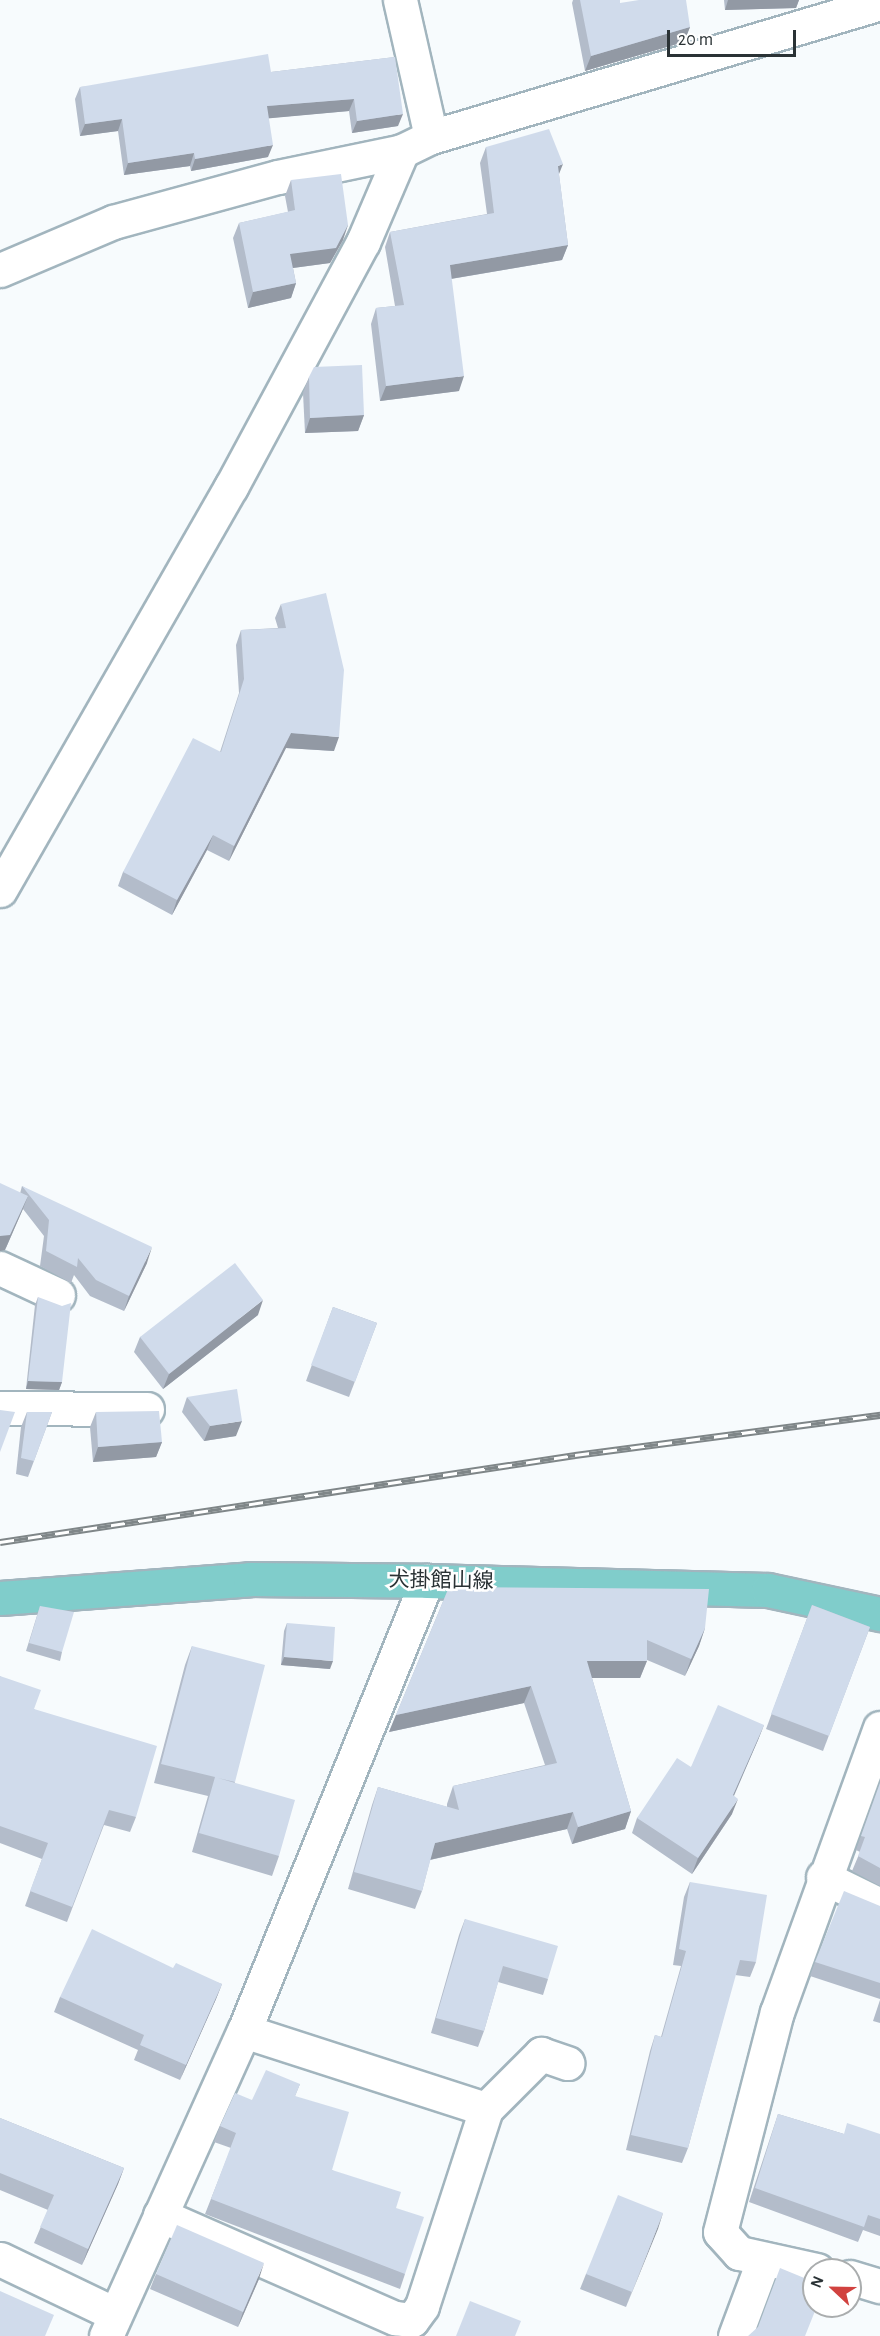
<!DOCTYPE html>
<meta charset="utf-8">
<style>
body{margin:0}
#map{position:relative;width:880px;height:2336px;overflow:hidden;background:#f7fbfd;font-family:"Alegreya Sans","Noto Sans JP",sans-serif}
div>[style]{position:absolute}
.roads{filter:drop-shadow(2px 0 #a2b5be) drop-shadow(-2px 0 #a2b5be) drop-shadow(0 2px #a2b5be) drop-shadow(0 -2px #a2b5be)}
.minor>*{height:33px;margin:-16.5px;padding:0 16.5px;transform-origin:16.5px;border-radius:16.5px;background:#fff}
.major>*{height:33px;margin:-16.5px;padding:0 16.5px;transform-origin:16.5px;border-radius:16.5px;background:#80cdcb}
.rail>*{height:7px;margin-top:-3.5px;transform-origin:0;background:repeating-linear-gradient(90deg,#fff 0 14px,#7f8688 0 28px);box-sizing:border-box;border-block:2px solid #7f8688}
.wall>*{inset:0;background:#b3bcca}
.shaded-wall>*{inset:0;background:#9299a4}
.building>*{inset:0;background:#d0dbeb}
span{translate:-50% -50%;white-space:nowrap;text-align:center;line-height:1.15;-webkit-text-stroke:5px #fff;paint-order:stroke}
.street-label{font-size:21px;color:#2a3235}
.north{position:absolute;left:802px;top:2258px;width:60px;height:60px;box-sizing:border-box;background:#fff;border:2px solid #aaadae;border-radius:50%;rotate:292deg;font-size:16px;font-weight:700;line-height:24px;text-align:center;color:#2a3235}
.north::after{content:'';display:block;margin:auto;width:21px;height:27px;background:#d1423f;clip-path:polygon(50% 0,100% 100%,50% 72%,0 100%)}
.scale{position:absolute;left:667px;top:30px;width:129px;height:27px;box-sizing:border-box;border:3px solid #2a3235;border-top:0;padding-left:8px;font-size:18px;line-height:21px;white-space:nowrap;color:#2a3235;-webkit-text-stroke:4px #fff;paint-order:stroke}
</style>
<div id="map">
<div class="roads">
<div class="minor">
<div style="left:400px;top:0;width:140px;rotate:77.2deg"></div>
<div style="left:0;top:270px;width:123px;rotate:-23deg"></div>
<div style="left:113px;top:222px;width:171px;rotate:-15.3deg"></div>
<div style="left:278px;top:177px;width:127px;rotate:-11.8deg"></div>
<div style="left:402px;top:151px;width:32px;rotate:-26deg"></div>
<div style="left:431px;top:137px;width:469px;rotate:-16.6deg"></div>
<div style="left:0;top:890px;width:465px;rotate:-60.2deg"></div>
<div style="left:231px;top:487px;width:278px;rotate:-61.7deg"></div>
<div style="left:363px;top:242px;width:99px;rotate:-66.8deg"></div>
<div style="left:0;top:1268px;width:64px;rotate:25deg"></div>
<div style="left:0;top:1408px;width:147px;rotate:0.4deg"></div>
<div style="left:823px;top:1877px;width:64px;rotate:26.2deg"></div>
<div style="left:244px;top:2031px;width:254px;rotate:17.9deg"></div>
<div style="left:160px;top:2215px;width:257px;rotate:23.7deg"></div>
<div style="left:395px;top:2318px;width:17px;rotate:7deg"></div>
<div style="left:412px;top:2320px;width:17px;rotate:-54deg"></div>
<div style="left:422px;top:2306px;width:207px;rotate:-72deg"></div>
<div style="left:486px;top:2109px;width:78px;rotate:-45deg"></div>
<div style="left:541px;top:2054px;width:28px;rotate:19deg"></div>
<div style="left:0;top:2259px;width:127px;rotate:25.6deg"></div>
<div style="left:817px;top:2270px;width:80px;rotate:-167.7deg"></div>
<div style="left:739px;top:2253px;width:28px;rotate:-132deg"></div>
<div style="left:720px;top:2232px;width:227px;rotate:-75.5deg"></div>
<div style="left:777px;top:2012px;width:302px;rotate:-70.1deg"></div>
<div style="left:850px;top:2277px;width:31px;rotate:17deg"></div>
<div style="left:106px;top:2336px;width:335px;rotate:-65.7deg"></div>
<div style="left:244px;top:2031px;width:486px;rotate:-67.9deg"></div>
<div style="left:735px;top:2336px;width:80px;rotate:-69.5deg"></div>
</div>
<div class="major">
<div style="left:0;top:1598px;width:251px;rotate:-4.3deg"></div>
<div style="left:250px;top:1579px;width:177px;rotate:0.6deg"></div>
<div style="left:427px;top:1581px;width:341px;rotate:1.5deg"></div>
<div style="left:768px;top:1590px;width:115px;rotate:12.1deg"></div>
</div>
</div>
<div class="rail">
<div style="left:0;top:1542px;width:582px;rotate:-8.6deg"></div>
<div style="left:575px;top:1455px;width:308px;rotate:-7.5deg"></div>
</div>
<div class="wall">
<div style="clip-path:polygon(573px 0,620px 0,620px 3px,690px 27px,684px 42px,585px 71px,572px 3px)"></div>
<div style="clip-path:polygon(724px 0,799px 0,796px 8px,725px 10px)"></div>
<div style="clip-path:polygon(395px 57px,398px 126px,352px 133px,349px 111px,269px 118px,268px 157px,191px 171px,190px 166px,124px 175px,118px 131px,80px 136px,75px 99px,80px 87px,271px 72px)"></div>
<div style="clip-path:polygon(486px 147px,559px 175px,568px 245px,562px 260px,451px 279px,459px 391px,380px 401px,371px 324px,376px 308px,395px 306px,385px 247px,390px 232px,487px 214px,480px 163px)"></div>
<div style="clip-path:polygon(291px 180px,343px 240px,330px 263px,293px 268px,296px 283px,291px 298px,248px 308px,233px 238px,239px 223px,288px 212px,285px 196px)"></div>
<div style="clip-path:polygon(309px 377px,364px 415px,358px 431px,305px 433px,303px 393px)"></div>
<div style="clip-path:polygon(281px 604px,334px 751px,286px 748px,229px 861px,207px 850px,172px 915px,118px 886px,123px 872px,220px 752px,239px 693px,236px 645px,241px 630px,278px 628px,275px 618px)"></div>
<div style="clip-path:polygon(22px 1186px,147px 1263px,124px 1311px,90px 1296px,74px 1275px,71px 1283px,40px 1266px,44px 1236px,23px 1209px,5px 1250px)"></div>
<div style="clip-path:polygon(38px 1297px,62px 1382px,59px 1390px,26px 1389px,35px 1305px)"></div>
<div style="clip-path:polygon(333px 1307px,377px 1323px,349px 1397px,306px 1381px)"></div>
<div style="clip-path:polygon(258px 1315px,163px 1389px,134px 1352px,140px 1337px)"></div>
<div style="clip-path:polygon(187px 1397px,236px 1436px,204px 1441px,182px 1412px)"></div>
<div style="clip-path:polygon(27px 1412px,52px 1412px,28px 1477px,16px 1474px,21px 1427px)"></div>
<div style="clip-path:polygon(96px 1412px,162px 1442px,156px 1457px,93px 1462px,90px 1427px)"></div>
<div style="clip-path:polygon(449px 1587px,705px 1628px,699px 1646px,685px 1676px,647px 1660px,640px 1678px,592px 1678px,631px 1811px,625px 1829px,572px 1844px,567px 1829px,430px 1860px,422px 1891px,415px 1909px,348px 1889px,372px 1805px,378px 1787px,447px 1807px,447px 1804px,453px 1786px,545px 1765px,524px 1703px,389px 1732px)"></div>
<div style="clip-path:polygon(812px 1605px,870px 1627px,823px 1751px,766px 1729px)"></div>
<div style="clip-path:polygon(40px 1606px,62px 1652px,60px 1661px,26px 1651px)"></div>
<div style="clip-path:polygon(287px 1623px,330px 1669px,281px 1665px,284px 1631px)"></div>
<div style="clip-path:polygon(192px 1646px,235px 1783px,279px 1856px,272px 1876px,192px 1852px,208px 1796px,154px 1783px,185px 1665px)"></div>
<div style="clip-path:polygon(0 1676px,34px 1709px,136px 1817px,130px 1832px,104px 1825px,67px 1922px,25px 1906px,42px 1859px,0 1843px)"></div>
<div style="clip-path:polygon(764px 1725px,758px 1740px,734px 1796px,732px 1814px,692px 1874px,632px 1833px,637px 1818px,691px 1767px)"></div>
<div style="clip-path:polygon(880px 1783px,880px 1886px,852px 1871px,860px 1852px,856px 1850px)"></div>
<div style="clip-path:polygon(690px 1882px,756px 1962px,750px 1977px,735px 1975px,688px 2148px,682px 2163px,626px 2150px,650px 2051px,655px 2035px,661px 2037px,681px 1966px,673px 1965px,684px 1897px)"></div>
<div style="clip-path:polygon(880px 1906px,880px 1999px,810px 1976px,815px 1962px)"></div>
<div style="clip-path:polygon(465px 1919px,548px 1979px,543px 1995px,498px 1982px,484px 2031px,478px 2047px,431px 2033px,459px 1935px)"></div>
<div style="clip-path:polygon(173px 1968px,222px 1984px,216px 1999px,180px 2080px,134px 2060px,138px 2050px,54px 2012px,60px 1997px)"></div>
<div style="clip-path:polygon(880px 2000px,880px 2023px,873px 2021px)"></div>
<div style="clip-path:polygon(300px 2084px,295px 2096px,332px 2170px,396px 2208px,405px 2274px,400px 2289px,205px 2214px,231px 2148px,214px 2142px,220px 2126px,252px 2100px)"></div>
<div style="clip-path:polygon(778px 2114px,844px 2134px,880px 2134px,880px 2236px,863px 2230px,858px 2242px,749px 2202px)"></div>
<div style="clip-path:polygon(0 2118px,124px 2168px,118px 2184px,82px 2265px,34px 2243px,48px 2210px,0 2190px)"></div>
<div style="clip-path:polygon(663px 2213px,626px 2307px,580px 2289px,586px 2274px)"></div>
<div style="clip-path:polygon(156px 2274px,259px 2279px,238px 2327px,150px 2289px)"></div>
</div>
<div class="shaded-wall">
<div style="clip-path:polygon(728px 0,799px 0,796px 8px,725px 10px)"></div>
<div style="clip-path:polygon(690px 27px,684px 42px,585px 71px,591px 56px)"></div>
<div style="clip-path:polygon(354px 99px,349px 111px,262px 119px,267px 106px)"></div>
<div style="clip-path:polygon(403px 114px,398px 126px,352px 133px,357px 121px)"></div>
<div style="clip-path:polygon(122px 119px,118px 131px,80px 136px,85px 124px)"></div>
<div style="clip-path:polygon(273px 145px,268px 157px,191px 171px,195px 159px)"></div>
<div style="clip-path:polygon(194px 153px,190px 166px,124px 175px,128px 163px)"></div>
<div style="clip-path:polygon(563px 164px,557px 179px,558px 166px)"></div>
<div style="clip-path:polygon(348px 225px,343px 240px,330px 263px,285px 269px,290px 254px)"></div>
<div style="clip-path:polygon(568px 245px,562px 260px,444px 280px,450px 265px)"></div>
<div style="clip-path:polygon(296px 283px,291px 298px,248px 308px,253px 292px)"></div>
<div style="clip-path:polygon(464px 376px,459px 391px,380px 401px,386px 386px)"></div>
<div style="clip-path:polygon(364px 415px,358px 431px,305px 433px,310px 418px)"></div>
<div style="clip-path:polygon(291px 733px,339px 737px,334px 751px,286px 748px,229px 861px,234px 846px)"></div>
<div style="clip-path:polygon(213px 835px,207px 850px,172px 915px,177px 900px)"></div>
<div style="clip-path:polygon(28px 1196px,22px 1211px,5px 1250px,0 1251px,0 1236px)"></div>
<div style="clip-path:polygon(152px 1247px,147px 1263px,124px 1311px,129px 1296px)"></div>
<div style="clip-path:polygon(263px 1300px,258px 1315px,163px 1389px,169px 1374px)"></div>
<div style="clip-path:polygon(28px 1381px,62px 1382px,59px 1390px,26px 1389px)"></div>
<div style="clip-path:polygon(242px 1421px,236px 1436px,204px 1441px,210px 1426px)"></div>
<div style="clip-path:polygon(162px 1442px,156px 1457px,93px 1462px,98px 1447px)"></div>
<div style="clip-path:polygon(705px 1628px,699px 1646px,685px 1676px,691px 1659px)"></div>
<div style="clip-path:polygon(284px 1657px,333px 1661px,330px 1669px,281px 1665px)"></div>
<div style="clip-path:polygon(587px 1661px,647px 1661px,640px 1678px,580px 1678px)"></div>
<div style="clip-path:polygon(531px 1686px,524px 1703px,389px 1732px,396px 1715px)"></div>
<div style="clip-path:polygon(764px 1725px,758px 1740px,727px 1811px,733px 1795px)"></div>
<div style="clip-path:polygon(738px 1799px,732px 1814px,692px 1874px,698px 1858px)"></div>
<div style="clip-path:polygon(631px 1811px,625px 1829px,572px 1844px,578px 1827px)"></div>
<div style="clip-path:polygon(573px 1812px,567px 1829px,429px 1860px,435px 1843px)"></div>
<div style="clip-path:polygon(222px 1984px,216px 1999px,180px 2080px,186px 2065px)"></div>
<div style="clip-path:polygon(124px 2168px,118px 2184px,82px 2265px,88px 2249px)"></div>
<div style="clip-path:polygon(663px 2213px,658px 2229px,626px 2307px,632px 2292px)"></div>
<div style="clip-path:polygon(264px 2263px,259px 2279px,238px 2327px,243px 2312px)"></div>
</div>
<div class="building">
<div style="clip-path:polygon(580px 0,620px 0,620px 3px,639px 0,686px 0,690px 27px,591px 56px)"></div>
<div style="clip-path:polygon(268px 54px,271px 72px,395px 57px,403px 114px,357px 121px,354px 99px,267px 106px,273px 145px,195px 159px,194px 153px,128px 163px,122px 119px,85px 124px,80px 87px)"></div>
<div style="clip-path:polygon(549px 129px,563px 164px,558px 166px,568px 245px,450px 265px,464px 376px,386px 386px,376px 308px,404px 305px,390px 232px,494px 213px,486px 147px)"></div>
<div style="clip-path:polygon(341px 174px,348px 225px,336px 248px,290px 254px,296px 283px,253px 292px,239px 223px,295px 210px,291px 180px)"></div>
<div style="clip-path:polygon(362px 365px,364px 415px,310px 418px,309px 377px,314px 367px)"></div>
<div style="clip-path:polygon(326px 593px,344px 670px,339px 737px,291px 733px,234px 846px,213px 835px,177px 900px,123px 872px,193px 738px,221px 752px,244px 679px,241px 630px,286px 628px,281px 604px)"></div>
<div style="clip-path:polygon(0 1183px,28px 1196px,10px 1235px,0 1236px)"></div>
<div style="clip-path:polygon(22px 1186px,152px 1247px,129px 1296px,96px 1280px,78px 1258px,77px 1267px,46px 1251px,49px 1220px)"></div>
<div style="clip-path:polygon(235px 1263px,263px 1300px,169px 1374px,140px 1337px)"></div>
<div style="clip-path:polygon(38px 1297px,62px 1306px,71px 1303px,62px 1382px,28px 1381px)"></div>
<div style="clip-path:polygon(333px 1307px,377px 1323px,355px 1382px,311px 1365px)"></div>
<div style="clip-path:polygon(237px 1389px,242px 1421px,210px 1426px,187px 1397px)"></div>
<div style="clip-path:polygon(0 1410px,15px 1412px,0 1452px)"></div>
<div style="clip-path:polygon(159px 1411px,162px 1442px,98px 1447px,96px 1412px)"></div>
<div style="clip-path:polygon(27px 1412px,52px 1412px,34px 1461px,21px 1458px)"></div>
<div style="clip-path:polygon(449px 1587px,709px 1589px,705px 1628px,691px 1659px,647px 1640px,647px 1661px,587px 1661px,631px 1811px,578px 1827px,573px 1812px,435px 1843px,422px 1891px,354px 1872px,378px 1787px,459px 1810px,453px 1786px,557px 1763px,531px 1686px,396px 1715px)"></div>
<div style="clip-path:polygon(812px 1605px,870px 1627px,829px 1736px,771px 1714px)"></div>
<div style="clip-path:polygon(40px 1606px,74px 1612px,62px 1652px,29px 1643px)"></div>
<div style="clip-path:polygon(287px 1623px,335px 1627px,333px 1661px,284px 1657px)"></div>
<div style="clip-path:polygon(192px 1646px,265px 1665px,235px 1782px,218px 1778px,295px 1800px,279px 1856px,199px 1833px,215px 1777px,161px 1764px)"></div>
<div style="clip-path:polygon(0 1676px,41px 1690px,34px 1709px,157px 1746px,136px 1817px,109px 1810px,72px 1907px,30px 1891px,48px 1843px,0 1826px)"></div>
<div style="clip-path:polygon(718px 1705px,764px 1725px,733px 1795px,738px 1799px,698px 1858px,637px 1818px,677px 1758px,691px 1767px)"></div>
<div style="clip-path:polygon(880px 1783px,880px 1868px,858px 1856px,865px 1837px,861px 1836px)"></div>
<div style="clip-path:polygon(690px 1882px,767px 1895px,756px 1962px,740px 1960px,688px 2148px,631px 2135px,655px 2035px,662px 2037px,686px 1951px,679px 1949px)"></div>
<div style="clip-path:polygon(844px 1891px,880px 1906px,880px 1983px,815px 1962px)"></div>
<div style="clip-path:polygon(465px 1919px,558px 1946px,548px 1979px,503px 1966px,484px 2031px,436px 2018px)"></div>
<div style="clip-path:polygon(92px 1929px,173px 1968px,176px 1963px,222px 1984px,186px 2065px,140px 2045px,144px 2035px,60px 1997px)"></div>
<div style="clip-path:polygon(266px 2070px,300px 2084px,295px 2096px,349px 2112px,332px 2170px,401px 2192px,396px 2208px,424px 2217px,405px 2274px,211px 2199px,236px 2133px,220px 2126px,235px 2093px,252px 2100px)"></div>
<div style="clip-path:polygon(778px 2114px,844px 2134px,847px 2123px,880px 2134px,880px 2219px,868px 2215px,864px 2227px,755px 2188px)"></div>
<div style="clip-path:polygon(0 2118px,124px 2168px,88px 2249px,40px 2227px,54px 2195px,0 2173px)"></div>
<div style="clip-path:polygon(618px 2195px,663px 2213px,632px 2292px,586px 2274px)"></div>
<div style="clip-path:polygon(177px 2225px,264px 2263px,243px 2312px,156px 2274px)"></div>
<div style="clip-path:polygon(780px 2268px,814px 2282px,814px 2306px,817px 2306px,805px 2336px,748px 2336px,758px 2327px)"></div>
<div style="clip-path:polygon(0 2291px,54px 2315px,45px 2336px,0 2336px)"></div>
<div style="clip-path:polygon(470px 2301px,521px 2321px,515px 2336px,456px 2336px)"></div>
</div>
<div class="street-label">
<span style="left:441px;top:1581px;rotate:1deg">犬掛館山線</span>
</div>
<div class="north">N</div>
<div class="scale">20 m</div>
</div>
